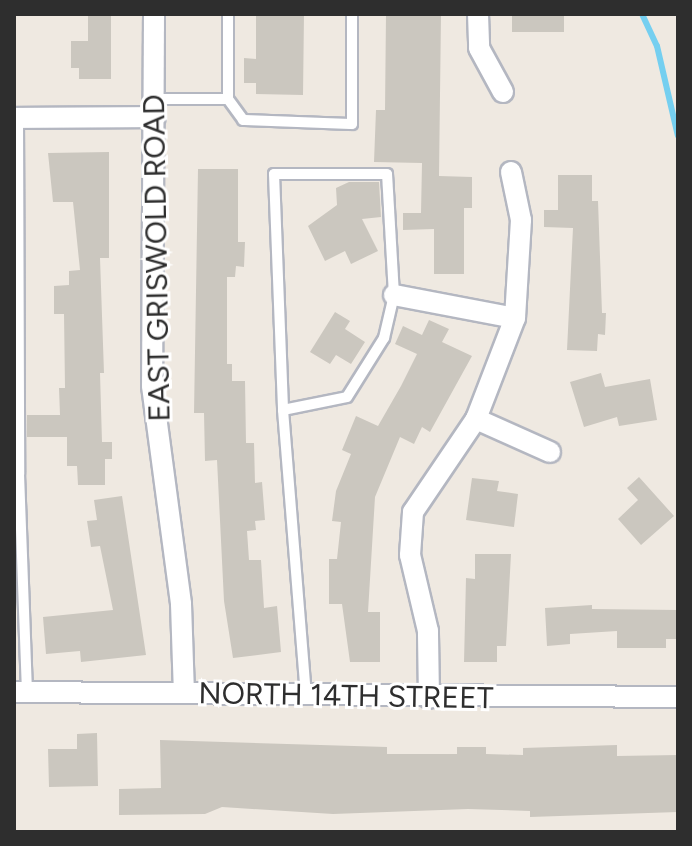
<!DOCTYPE html>
<style>
body{margin:0}
#map{position:relative;width:692px;height:846px;overflow:hidden;background:#efe9e1;font-family:Figtree,sans-serif}
div>[style]{position:absolute}
.stream>*{height:6px;margin:-3px;padding:0 3px;transform-origin:3px;border-radius:3px;background:#75cff0}
.building>*{inset:0;background:#cbc7bf}
.roads{filter:drop-shadow(2px 0 #b4b7c1) drop-shadow(-2px 0 #b4b7c1) drop-shadow(0 2px #b4b7c1) drop-shadow(0 -2px #b4b7c1)}
.lane>*{height:10px;margin:-5px;padding:0 5px;transform-origin:5px;border-radius:5px;background:#fff}
.street>*{height:20px;margin:-10px;padding:0 10px;transform-origin:10px;border-radius:10px;background:#fff}
span{translate:-50% -50%;white-space:nowrap;text-align:center;line-height:1.15;-webkit-text-stroke:6px #fff;paint-order:stroke}
.street-label{font-size:30px;color:#2e2e2e}
.frame{position:absolute;inset:0;border:16px solid #2e2e2e;pointer-events:none}
</style>
<div id="map">
<div class="stream">
<div style="left:642px;top:14px;width:35px;rotate:65deg"></div>
<div style="left:657px;top:46px;width:92px;rotate:76.9deg"></div>
</div>
<div class="building">
<div style="clip-path:polygon(88px 14px,111px 14px,111px 79px,79px 79px,79px 68px,71px 68px,71px 41px,88px 41px)"></div>
<div style="clip-path:polygon(256px 14px,304px 14px,303px 95px,256px 94px,256px 83px,244px 83px,244px 58px,256px 59px)"></div>
<div style="clip-path:polygon(386px 14px,441px 14px,439px 176px,472px 177px,472px 208px,464px 208px,464px 274px,434px 274px,434px 229px,403px 230px,403px 213px,421px 213px,422px 163px,374px 162px,376px 110px,385px 110px)"></div>
<div style="clip-path:polygon(512px 14px,564px 14px,564px 32px,512px 32px)"></div>
<div style="clip-path:polygon(109px 152px,109px 258px,100px 258px,104px 373px,100px 373px,102px 442px,112px 442px,112px 459px,105px 459px,105px 485px,78px 485px,77px 466px,67px 466px,67px 437px,27px 437px,27px 415px,60px 415px,59px 388px,65px 388px,64px 314px,54px 314px,54px 286px,69px 285px,69px 271px,80px 270px,73px 202px,53px 202px,48px 153px)"></div>
<div style="clip-path:polygon(198px 169px,238px 169px,238px 242px,245px 242px,244px 267px,236px 266px,235px 277px,227px 277px,227px 364px,232px 364px,232px 381px,245px 381px,246px 443px,254px 443px,255px 483px,262px 482px,265px 520px,255px 521px,256px 530px,247px 531px,249px 560px,261px 560px,264px 608px,277px 606px,281px 652px,233px 658px,224px 601px,217px 460px,205px 461px,204px 413px,194px 413px)"></div>
<div style="clip-path:polygon(558px 175px,592px 175px,592px 201px,598px 201px,602px 313px,606px 313px,605px 335px,598px 334px,597px 351px,567px 350px,573px 228px,544px 227px,544px 210px,558px 210px)"></div>
<div style="clip-path:polygon(349px 182px,379px 182px,381px 217px,362px 219px,378px 251px,351px 264px,345px 251px,325px 261px,308px 226px,337px 205px,336px 188px)"></div>
<div style="clip-path:polygon(335px 312px,350px 321px,345px 329px,365px 342px,351px 364px,336px 355px,330px 364px,310px 352px)"></div>
<div style="clip-path:polygon(429px 320px,449px 329px,442px 342px,472px 356px,430px 432px,422px 427px,414px 444px,400px 437px,375px 497px,368px 612px,380px 612px,380px 662px,350px 662px,342px 604px,329px 604px,329px 559px,337px 559px,341px 522px,332px 521px,336px 491px,351px 454px,342px 450px,356px 416px,378px 426px,401px 386px,417px 354px,395px 344px,403px 326px,422px 335px)"></div>
<div style="clip-path:polygon(601px 373px,605px 387px,650px 379px,657px 420px,619px 426px,617px 417px,584px 427px,570px 382px)"></div>
<div style="clip-path:polygon(639px 477px,674px 516px,641px 545px,618px 519px,638px 500px,627px 488px)"></div>
<div style="clip-path:polygon(472px 478px,499px 481px,497px 491px,518px 494px,514px 527px,466px 520px)"></div>
<div style="clip-path:polygon(122px 496px,146px 655px,81px 662px,80px 651px,46px 654px,43px 617px,113px 610px,100px 546px,91px 547px,87px 521px,97px 520px,94px 500px)"></div>
<div style="clip-path:polygon(475px 554px,511px 554px,506px 646px,497px 646px,497px 662px,464px 662px,466px 578px,475px 579px)"></div>
<div style="clip-path:polygon(592px 605px,592px 609px,678px 610px,678px 639px,666px 639px,666px 648px,617px 648px,617px 631px,570px 634px,570px 644px,547px 646px,545px 608px)"></div>
<div style="clip-path:polygon(97px 733px,98px 786px,49px 787px,48px 749px,77px 749px,77px 734px)"></div>
<div style="clip-path:polygon(160px 740px,387px 747px,387px 754px,457px 754px,457px 747px,486px 747px,486px 754px,523px 755px,523px 748px,617px 745px,617px 756px,678px 755px,678px 812px,530px 817px,530px 811px,468px 809px,333px 814px,222px 807px,205px 814px,119px 815px,119px 789px,161px 788px)"></div>
</div>
<div class="roads">
<div class="lane">
<div style="left:228px;top:14px;width:85px;rotate:90deg"></div>
<div style="left:155px;top:99px;width:73px"></div>
<div style="left:228px;top:99px;width:26px;rotate:54deg"></div>
<div style="left:243px;top:120px;width:109px;rotate:2.1deg"></div>
<div style="left:352px;top:124px;width:110px;rotate:-90deg"></div>
<div style="left:18px;top:118px;width:356px;rotate:89.8deg"></div>
<div style="left:19px;top:474px;width:218px;rotate:87.9deg"></div>
<div style="left:283px;top:410px;width:65px;rotate:-11.5deg"></div>
<div style="left:347px;top:397px;width:70px;rotate:-57.9deg"></div>
<div style="left:384px;top:338px;width:44px;rotate:-76.9deg"></div>
<div style="left:394px;top:295px;width:121px;rotate:-93.3deg"></div>
<div style="left:387px;top:174px;width:113px;rotate:180deg"></div>
<div style="left:274px;top:174px;width:236px;rotate:87.8deg"></div>
<div style="left:283px;top:410px;width:285px;rotate:85.4deg"></div>
</div>
<div class="street">
<div style="left:154px;top:14px;width:372px;rotate:90.3deg"></div>
<div style="left:152px;top:386px;width:220px;rotate:82.4deg"></div>
<div style="left:181px;top:604px;width:89px;rotate:88.1deg"></div>
<div style="left:478px;top:14px;width:34px;rotate:88deg"></div>
<div style="left:479px;top:48px;width:50px;rotate:61.4deg"></div>
<div style="left:14px;top:118px;width:141px;rotate:-0.4deg"></div>
<div style="left:394px;top:295px;width:123px;rotate:10.8deg"></div>
<div style="left:476px;top:419px;width:81px;rotate:24deg"></div>
<div style="left:14px;top:692px;width:664px;rotate:0.43deg"></div>
<div style="left:429px;top:698px;width:67px;rotate:-90.9deg"></div>
<div style="left:428px;top:631px;width:78px;rotate:-103.3deg"></div>
<div style="left:410px;top:555px;width:43px;rotate:-86deg"></div>
<div style="left:413px;top:512px;width:112px;rotate:-55.9deg"></div>
<div style="left:476px;top:419px;width:108px;rotate:-68.9deg"></div>
<div style="left:515px;top:318px;width:98px;rotate:-86.5deg"></div>
<div style="left:521px;top:220px;width:49px;rotate:-101.8deg"></div>
</div>
</div>
<div class="street-label">
<span style="left:157px;top:258px;rotate:-91deg">EAST GRISWOLD ROAD</span>
<span style="left:346px;top:696px;rotate:1deg">NORTH 14TH STREET</span>
</div>
<div class="frame"></div>
</div>
